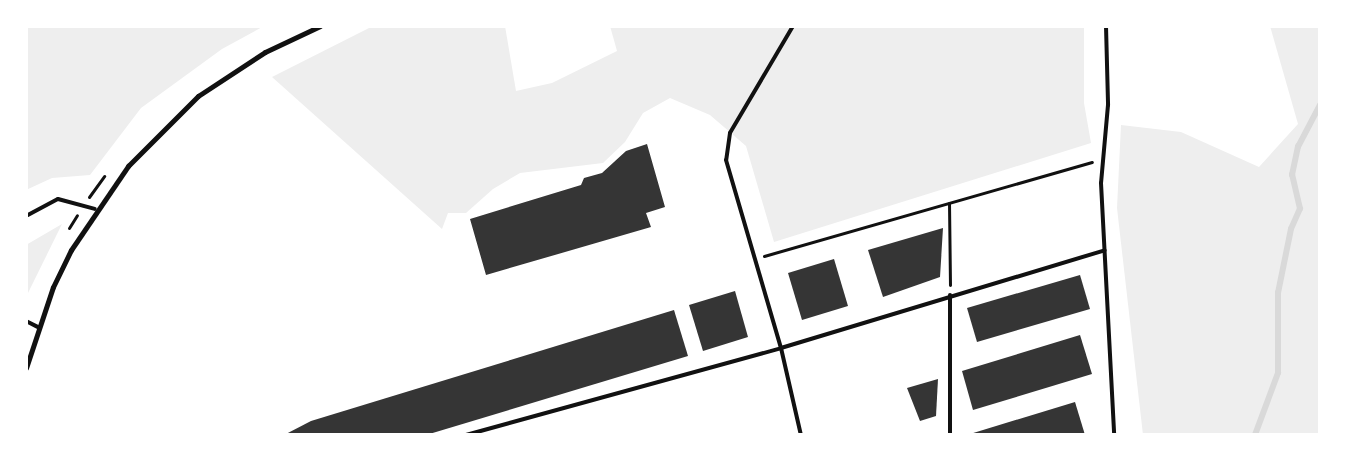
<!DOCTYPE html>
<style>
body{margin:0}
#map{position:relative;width:1346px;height:461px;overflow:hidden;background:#fff;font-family:"Fira Sans",sans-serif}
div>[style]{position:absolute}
.green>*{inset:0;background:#eee}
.stream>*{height:5.5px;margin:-2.75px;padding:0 2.75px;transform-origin:2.75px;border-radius:2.75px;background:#d9d9d9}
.building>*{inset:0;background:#353535}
.path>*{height:3px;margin:-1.5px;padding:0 1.5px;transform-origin:1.5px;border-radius:1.5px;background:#111}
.service>*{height:4px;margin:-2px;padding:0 2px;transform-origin:2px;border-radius:2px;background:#111}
.minor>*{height:5px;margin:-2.5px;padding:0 2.5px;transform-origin:2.5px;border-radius:2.5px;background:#111}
span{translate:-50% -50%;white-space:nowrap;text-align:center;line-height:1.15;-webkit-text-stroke:4px #fff;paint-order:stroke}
.frame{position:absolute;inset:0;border:28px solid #fff;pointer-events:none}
</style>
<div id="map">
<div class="green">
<div style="clip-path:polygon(26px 26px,264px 26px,222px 49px,141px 108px,90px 175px,52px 178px,26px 190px)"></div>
<div style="clip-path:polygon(373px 26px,505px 26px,516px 91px,552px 83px,617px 51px,610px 26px,1084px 26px,1084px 103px,1091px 143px,774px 242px,746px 146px,710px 115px,670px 98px,643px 113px,625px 142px,603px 163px,520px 173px,493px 189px,466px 213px,448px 213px,442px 229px,272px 77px)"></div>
<div style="clip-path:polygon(1270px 26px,1320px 26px,1320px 435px,1143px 435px,1117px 208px,1121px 125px,1181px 132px,1259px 167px,1298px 124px)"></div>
<div style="clip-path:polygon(62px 224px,28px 293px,26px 245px)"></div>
</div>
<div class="stream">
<div style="left:1255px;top:435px;width:66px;rotate:-69.6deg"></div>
<div style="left:1278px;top:373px;width:80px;rotate:-90deg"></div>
<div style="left:1278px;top:293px;width:65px;rotate:-78.5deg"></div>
<div style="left:1291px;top:229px;width:22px;rotate:-66deg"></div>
<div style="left:1300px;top:209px;width:35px;rotate:-103deg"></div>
<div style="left:1292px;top:175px;width:29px;rotate:-78deg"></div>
<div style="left:1298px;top:147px;width:47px;rotate:-62.4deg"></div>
</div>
<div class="building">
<div style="clip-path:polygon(647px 144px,665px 207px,646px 213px,651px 227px,486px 275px,470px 219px,581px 185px,584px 178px,602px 173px,626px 151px)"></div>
<div style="clip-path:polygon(943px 228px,940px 277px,883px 297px,868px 250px)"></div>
<div style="clip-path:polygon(834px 259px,848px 306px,802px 320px,788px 273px)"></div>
<div style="clip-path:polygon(1080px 275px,1090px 309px,977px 342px,967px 308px)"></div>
<div style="clip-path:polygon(735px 291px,748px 337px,703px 351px,689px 305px)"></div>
<div style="clip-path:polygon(674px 310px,688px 356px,426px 435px,284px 435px,311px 421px)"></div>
<div style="clip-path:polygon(1080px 335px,1092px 374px,973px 410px,962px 371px)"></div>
<div style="clip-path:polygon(938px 379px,936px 416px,920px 421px,907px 388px)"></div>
<div style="clip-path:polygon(1075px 402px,1085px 435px,970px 435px,970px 434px)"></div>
</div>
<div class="path">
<div style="left:89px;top:197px;width:26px;rotate:-54deg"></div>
<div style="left:949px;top:203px;width:82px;rotate:89.3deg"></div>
<div style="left:69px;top:228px;width:15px;rotate:-58deg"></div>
<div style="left:764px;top:256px;width:341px;rotate:-16deg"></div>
</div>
<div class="service">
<div style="left:793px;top:26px;width:124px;rotate:120.5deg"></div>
<div style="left:730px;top:133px;width:27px;rotate:98deg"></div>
<div style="left:726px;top:160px;width:196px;rotate:73.7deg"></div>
<div style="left:781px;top:348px;width:89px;rotate:77.1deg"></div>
<div style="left:1106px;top:26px;width:79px;rotate:88.5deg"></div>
<div style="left:1108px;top:105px;width:78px;rotate:95.1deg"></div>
<div style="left:1101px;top:183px;width:252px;rotate:87deg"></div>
<div style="left:26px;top:216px;width:36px;rotate:-28deg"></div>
<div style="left:58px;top:199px;width:38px;rotate:15deg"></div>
<div style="left:26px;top:321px;width:13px;rotate:27deg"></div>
<div style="left:466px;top:435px;width:327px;rotate:-15.4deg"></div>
<div style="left:781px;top:348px;width:338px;rotate:-16.8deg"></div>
<div style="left:950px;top:435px;width:140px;rotate:-90deg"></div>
</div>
<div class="minor">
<div style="left:26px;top:368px;width:85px;rotate:-71.6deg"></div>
<div style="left:53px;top:287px;width:41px;rotate:-64.1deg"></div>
<div style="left:71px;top:250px;width:102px;rotate:-55.8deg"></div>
<div style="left:128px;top:166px;width:99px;rotate:-45deg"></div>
<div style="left:198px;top:96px;width:80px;rotate:-33.3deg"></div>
<div style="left:265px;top:52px;width:61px;rotate:-25.3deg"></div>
</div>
<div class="frame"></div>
</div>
